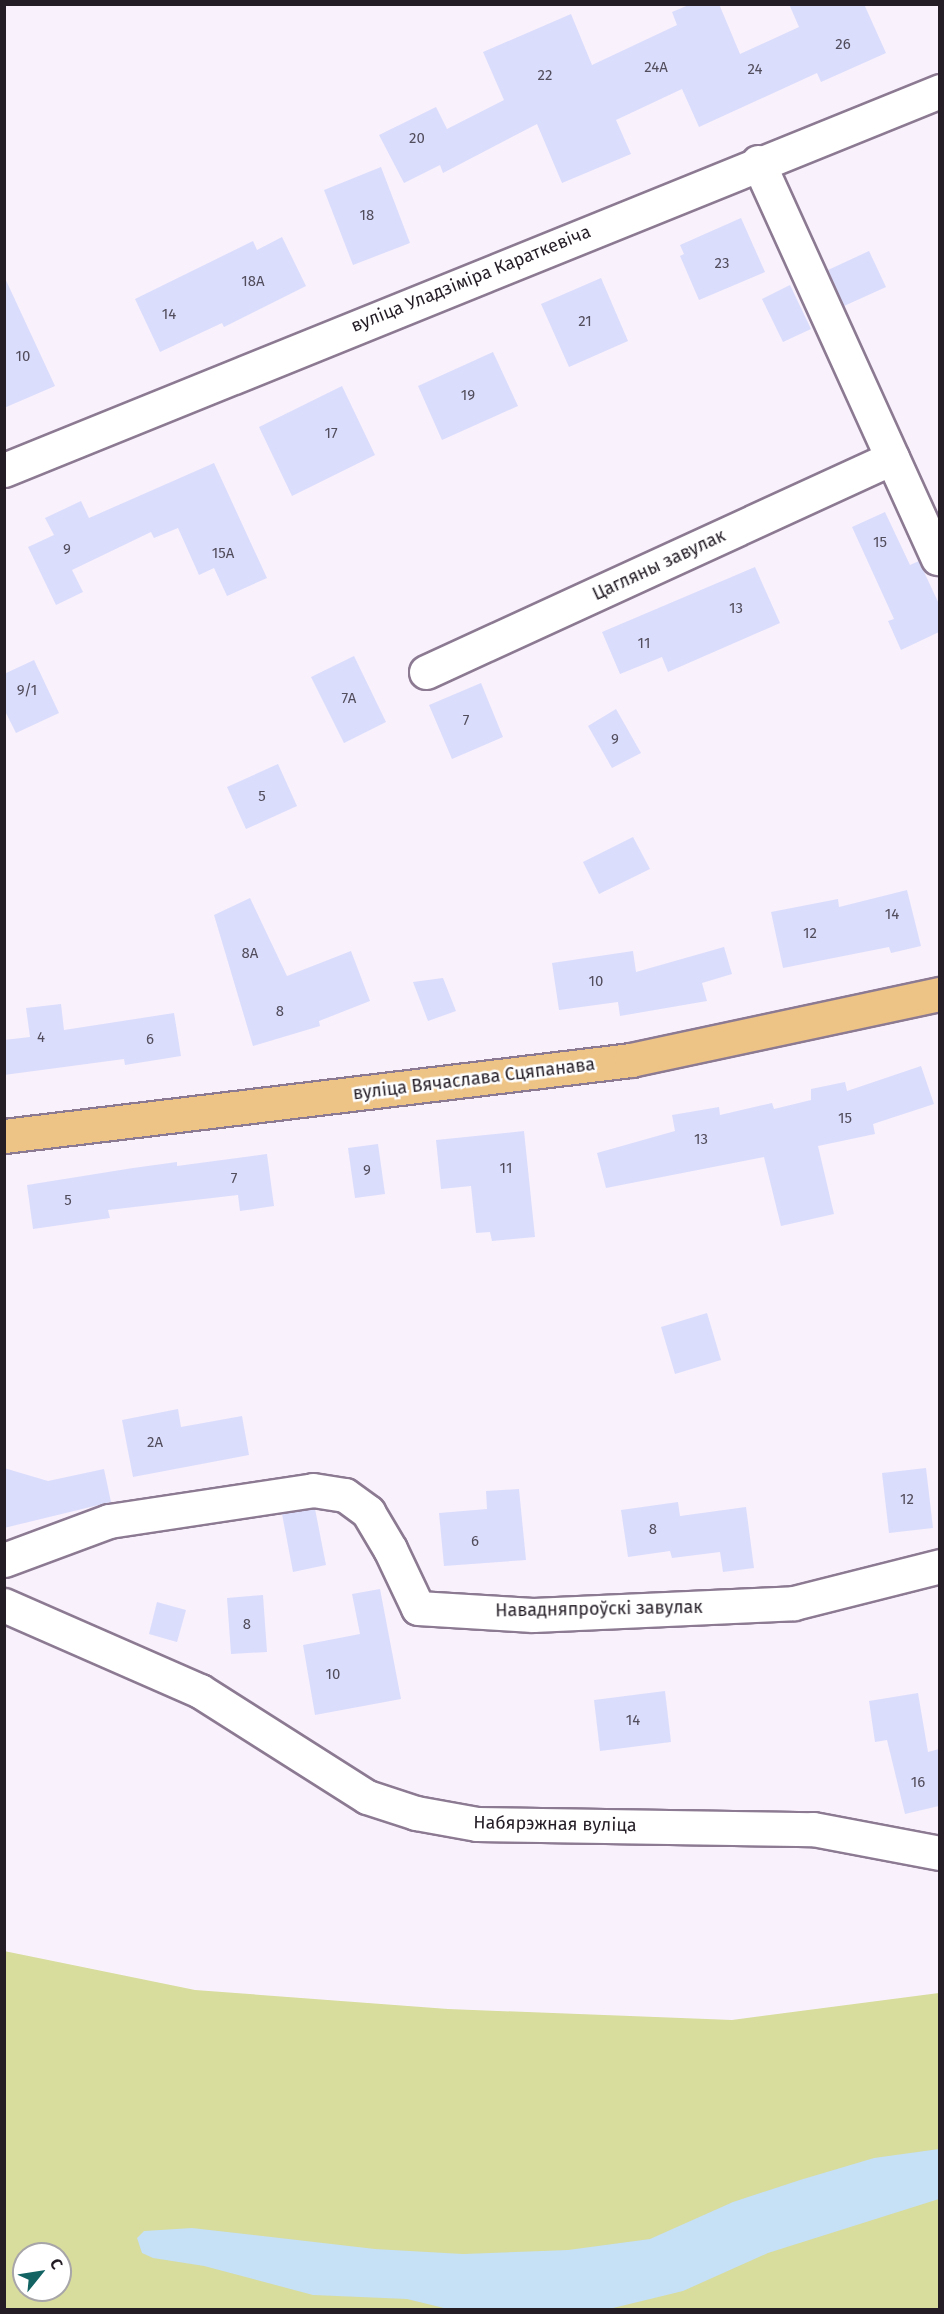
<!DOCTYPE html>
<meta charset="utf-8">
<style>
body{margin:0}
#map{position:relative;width:944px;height:2314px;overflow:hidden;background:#f9f1fc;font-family:"Fira Sans",sans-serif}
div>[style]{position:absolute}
.green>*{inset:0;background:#d8dc9c}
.water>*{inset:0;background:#c6e0f5}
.building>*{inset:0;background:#dbddfc}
.roads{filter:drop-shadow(2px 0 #8c7a92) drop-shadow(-2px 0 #8c7a92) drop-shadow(0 2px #8c7a92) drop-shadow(0 -2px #8c7a92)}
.minor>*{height:33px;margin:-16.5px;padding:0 16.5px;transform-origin:16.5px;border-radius:16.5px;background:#fff}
.major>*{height:33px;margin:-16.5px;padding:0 16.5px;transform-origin:16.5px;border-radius:16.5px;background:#edc386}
span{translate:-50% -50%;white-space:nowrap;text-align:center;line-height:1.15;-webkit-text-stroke:5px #fff;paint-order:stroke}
.number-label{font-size:15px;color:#524d5c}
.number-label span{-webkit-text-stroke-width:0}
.street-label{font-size:18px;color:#241d26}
.frame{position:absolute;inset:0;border:6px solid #241d26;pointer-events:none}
.north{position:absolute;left:12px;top:2242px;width:60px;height:60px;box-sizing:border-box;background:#fff;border:2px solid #a7a5a8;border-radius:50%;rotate:60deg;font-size:16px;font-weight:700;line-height:24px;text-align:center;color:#241d26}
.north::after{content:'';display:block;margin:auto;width:21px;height:27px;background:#136363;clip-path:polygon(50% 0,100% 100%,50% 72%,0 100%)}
</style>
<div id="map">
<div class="green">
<div style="clip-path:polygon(evenodd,4px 1951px,195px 1990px,448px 2009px,732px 2020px,939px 1993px,939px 2309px,5px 2309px,4px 1951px,24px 2254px,60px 2254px,60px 2290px,24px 2290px,24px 2254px)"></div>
</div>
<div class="water">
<div style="clip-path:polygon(939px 2149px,939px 2199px,768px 2253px,683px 2291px,609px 2309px,452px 2310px,407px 2299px,313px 2295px,204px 2266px,153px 2258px,142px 2253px,137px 2238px,144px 2231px,192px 2228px,375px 2249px,463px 2254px,568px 2250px,650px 2239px,733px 2202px,800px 2180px,874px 2158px)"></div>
</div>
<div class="building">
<div style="clip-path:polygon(691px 4px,719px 4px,740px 54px,799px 27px,789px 4px,864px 4px,886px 53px,821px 82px,817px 73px,699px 127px,682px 89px,616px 120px,631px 154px,562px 183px,537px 124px,443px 173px,440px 165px,404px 183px,379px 135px,436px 107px,447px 129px,504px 100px,483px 52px,571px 14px,592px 65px,677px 25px,672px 12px)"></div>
<div style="clip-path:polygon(381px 167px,410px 243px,353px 265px,324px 190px)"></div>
<div style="clip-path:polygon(741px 218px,765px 272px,699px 300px,680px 256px,684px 254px,680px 245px)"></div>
<div style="clip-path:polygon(282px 237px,306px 286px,224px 327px,222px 323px,160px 352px,135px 299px,253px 241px,257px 250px)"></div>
<div style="clip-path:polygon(869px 251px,886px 287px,844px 306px,828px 270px)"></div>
<div style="clip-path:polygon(4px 276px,55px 386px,4px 408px)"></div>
<div style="clip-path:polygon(601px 278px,628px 341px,569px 367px,541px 304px)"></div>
<div style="clip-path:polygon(790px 285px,811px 329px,783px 342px,762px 299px)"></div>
<div style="clip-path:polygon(493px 352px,518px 406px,442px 440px,418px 386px)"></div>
<div style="clip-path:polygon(342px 386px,375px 455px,292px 496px,259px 427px)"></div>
<div style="clip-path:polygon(214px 463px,267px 578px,227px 596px,214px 568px,199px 575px,178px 528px,154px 538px,151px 532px,72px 570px,83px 592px,56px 605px,28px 547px,54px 535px,45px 518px,81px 501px,89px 518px)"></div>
<div style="clip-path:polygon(885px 512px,910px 565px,919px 561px,939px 604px,939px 632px,901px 650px,888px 621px,894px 619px,852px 527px)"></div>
<div style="clip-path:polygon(755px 567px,780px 623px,668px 672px,662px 657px,620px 674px,602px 632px)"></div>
<div style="clip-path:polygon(354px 656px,386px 722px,344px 743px,311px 677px)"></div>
<div style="clip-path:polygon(34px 660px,59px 713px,16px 733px,4px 709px,4px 674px)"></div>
<div style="clip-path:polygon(481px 683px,503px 737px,452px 759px,429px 705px)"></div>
<div style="clip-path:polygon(616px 709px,641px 753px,612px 768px,588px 726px)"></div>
<div style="clip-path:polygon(278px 764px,297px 806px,246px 829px,227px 787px)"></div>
<div style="clip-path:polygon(633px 837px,650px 869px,599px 894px,583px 862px)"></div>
<div style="clip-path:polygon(907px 890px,921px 946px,891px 953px,889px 947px,783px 968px,771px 912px,838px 899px,839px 907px)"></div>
<div style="clip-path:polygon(250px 898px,287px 976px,351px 951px,370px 1001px,319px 1021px,320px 1026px,253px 1046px,214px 915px)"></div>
<div style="clip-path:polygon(724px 947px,732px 974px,702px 983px,707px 1001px,620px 1016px,618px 1002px,559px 1010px,552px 963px,633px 951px,636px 972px)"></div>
<div style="clip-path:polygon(443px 978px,456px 1011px,428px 1021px,413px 982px)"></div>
<div style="clip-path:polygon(61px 1004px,64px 1030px,174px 1013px,181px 1056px,125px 1065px,124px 1059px,4px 1075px,4px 1040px,30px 1037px,26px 1008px)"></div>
<div style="clip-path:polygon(921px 1066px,934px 1104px,873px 1124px,875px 1134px,818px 1146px,834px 1214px,781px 1226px,764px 1157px,606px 1188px,597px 1153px,675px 1131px,672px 1115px,719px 1107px,720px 1115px,772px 1103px,774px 1109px,811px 1100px,811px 1089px,845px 1082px,847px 1091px)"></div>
<div style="clip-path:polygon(524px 1131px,535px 1237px,492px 1241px,490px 1232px,476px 1233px,471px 1186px,441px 1189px,436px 1140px)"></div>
<div style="clip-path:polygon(378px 1144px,385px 1194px,355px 1198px,348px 1148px)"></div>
<div style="clip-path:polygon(267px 1154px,274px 1206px,240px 1211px,238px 1195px,108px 1210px,110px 1218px,33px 1229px,27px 1185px,133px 1168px,177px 1162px,177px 1166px)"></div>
<div style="clip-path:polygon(707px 1313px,721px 1360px,675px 1374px,661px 1327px)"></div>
<div style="clip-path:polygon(178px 1409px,181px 1427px,242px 1416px,249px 1455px,133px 1477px,122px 1420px)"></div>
<div style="clip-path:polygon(4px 1468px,48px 1481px,104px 1469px,111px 1502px,4px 1528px)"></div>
<div style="clip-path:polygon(926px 1468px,933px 1528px,889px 1533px,882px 1473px)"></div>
<div style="clip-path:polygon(519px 1489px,526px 1560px,444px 1566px,439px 1513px,487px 1509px,486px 1491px)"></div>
<div style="clip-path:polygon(678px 1502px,680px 1516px,746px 1507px,754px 1568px,723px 1572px,720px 1552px,672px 1558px,670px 1551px,628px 1557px,621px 1510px)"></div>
<div style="clip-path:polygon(315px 1509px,326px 1565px,293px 1572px,282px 1514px)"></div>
<div style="clip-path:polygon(380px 1589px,401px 1699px,315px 1715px,303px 1645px,360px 1634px,352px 1594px)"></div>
<div style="clip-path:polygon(263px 1595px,267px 1652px,231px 1654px,227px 1598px)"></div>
<div style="clip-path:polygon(157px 1602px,186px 1610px,177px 1642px,149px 1634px)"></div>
<div style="clip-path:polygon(665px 1691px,671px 1742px,600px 1751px,594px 1700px)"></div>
<div style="clip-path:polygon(918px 1693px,928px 1752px,939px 1749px,939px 1806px,905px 1814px,887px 1740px,875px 1742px,869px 1701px)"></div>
</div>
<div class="roads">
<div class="minor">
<div style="left:758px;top:162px;width:435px;rotate:65.6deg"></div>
<div style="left:4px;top:470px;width:1010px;rotate:-22.04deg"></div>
<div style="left:426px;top:672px;width:513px;rotate:-24.67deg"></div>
<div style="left:4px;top:1560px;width:112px;rotate:-20.4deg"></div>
<div style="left:109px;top:1521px;width:206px;rotate:-8.6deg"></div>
<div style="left:313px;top:1490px;width:32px;rotate:9deg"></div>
<div style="left:345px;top:1495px;width:29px;rotate:36deg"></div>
<div style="left:368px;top:1512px;width:43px;rotate:59.3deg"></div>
<div style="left:390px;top:1549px;width:65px;rotate:64.6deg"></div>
<div style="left:418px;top:1608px;width:115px;rotate:3.5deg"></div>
<div style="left:533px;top:1615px;width:261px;rotate:-2.6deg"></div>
<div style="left:794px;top:1603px;width:151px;rotate:-14.2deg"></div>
<div style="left:4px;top:1605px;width:214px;rotate:23.7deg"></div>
<div style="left:200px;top:1691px;width:198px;rotate:32.4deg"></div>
<div style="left:367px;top:1797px;width:52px;rotate:18.1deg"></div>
<div style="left:416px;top:1813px;width:62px;rotate:10.2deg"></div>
<div style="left:477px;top:1824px;width:336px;rotate:0.9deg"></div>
<div style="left:813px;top:1829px;width:129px;rotate:10.7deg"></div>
</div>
<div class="major">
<div style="left:4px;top:1136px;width:632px;rotate:-6.91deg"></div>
<div style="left:631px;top:1060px;width:316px;rotate:-12.1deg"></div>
</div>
</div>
<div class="number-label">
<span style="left:843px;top:45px">26</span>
<span style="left:656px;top:68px">24А</span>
<span style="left:755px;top:70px">24</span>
<span style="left:545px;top:76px">22</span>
<span style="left:417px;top:139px">20</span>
<span style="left:367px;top:216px">18</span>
<span style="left:722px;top:264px">23</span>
<span style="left:253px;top:282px">18А</span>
<span style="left:169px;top:315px">14</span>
<span style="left:585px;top:322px">21</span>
<span style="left:23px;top:357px">10</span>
<span style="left:468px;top:396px">19</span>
<span style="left:331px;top:434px">17</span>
<span style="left:880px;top:543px">15</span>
<span style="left:67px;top:550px">9</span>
<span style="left:223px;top:554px">15А</span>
<span style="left:736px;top:609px">13</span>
<span style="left:644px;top:644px">11</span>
<span style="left:27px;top:691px">9/1</span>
<span style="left:349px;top:699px">7А</span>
<span style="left:466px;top:721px">7</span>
<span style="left:615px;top:740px">9</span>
<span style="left:262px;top:797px">5</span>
<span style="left:892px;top:915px">14</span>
<span style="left:810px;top:934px">12</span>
<span style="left:250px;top:954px">8А</span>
<span style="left:596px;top:982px">10</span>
<span style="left:280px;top:1012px">8</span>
<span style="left:41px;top:1038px">4</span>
<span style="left:150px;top:1040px">6</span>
<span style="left:845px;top:1119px">15</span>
<span style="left:701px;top:1140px">13</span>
<span style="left:506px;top:1169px">11</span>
<span style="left:367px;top:1171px">9</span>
<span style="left:234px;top:1179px">7</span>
<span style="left:68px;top:1201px">5</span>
<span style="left:155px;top:1443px">2А</span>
<span style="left:907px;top:1500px">12</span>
<span style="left:653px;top:1530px">8</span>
<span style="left:475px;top:1542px">6</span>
<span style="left:247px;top:1625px">8</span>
<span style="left:333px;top:1675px">10</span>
<span style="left:633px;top:1721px">14</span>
<span style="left:918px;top:1783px">16</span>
</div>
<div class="street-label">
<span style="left:471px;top:279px;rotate:-22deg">вуліца Уладзіміра Караткевіча</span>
<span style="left:659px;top:565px;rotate:-25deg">Цагляны завулак</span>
<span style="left:474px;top:1079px;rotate:-7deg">вуліца Вячаслава Сцяпанава</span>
<span style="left:599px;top:1609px;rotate:-1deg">Навадняпроўскі завулак</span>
<span style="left:555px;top:1824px;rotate:1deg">Набярэжная вуліца</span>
</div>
<div class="frame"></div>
<div class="north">С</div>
</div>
